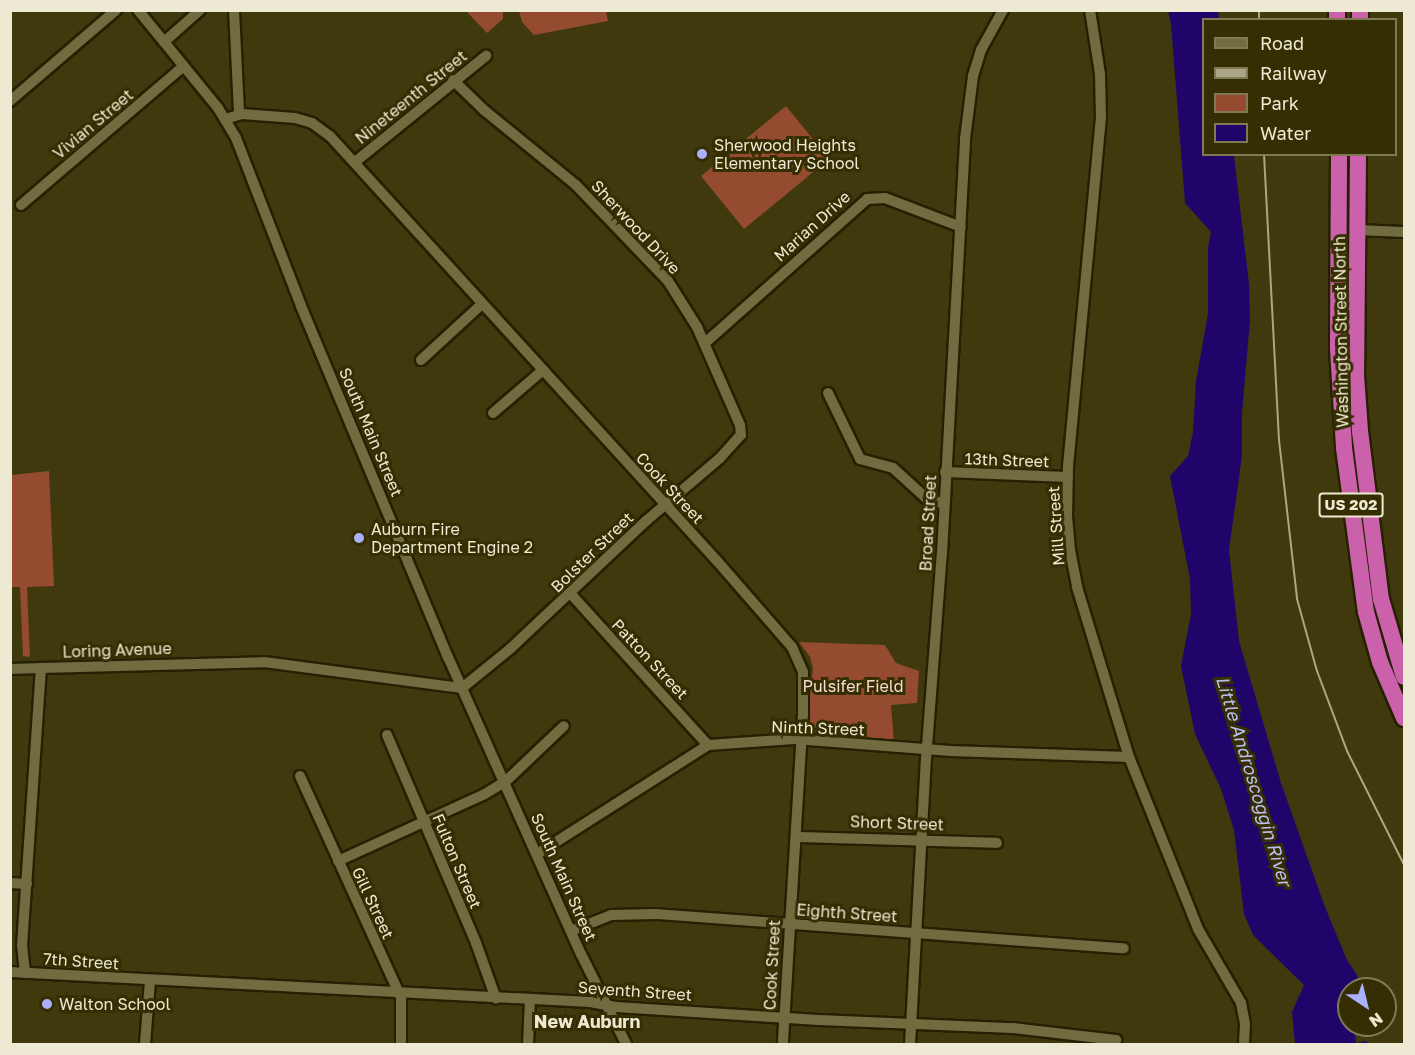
<!DOCTYPE html>
<style>
body{margin:0}
#map{position:relative;width:1415px;height:1055px;overflow:hidden;background:#3f390d;font-family:"Golos Text",sans-serif}
div>[style]{position:absolute}
.green>*{inset:0;background:#944b30}
.water>*{inset:0;background:#1f0569}
.roads{filter:drop-shadow(2px 0 #252001) drop-shadow(-2px 0 #252001) drop-shadow(0 2px #252001) drop-shadow(0 -2px #252001)}
.minor>*{height:10px;margin:-5px;padding:0 5px;transform-origin:5px;border-radius:5px;background:#716b40}
.highway>*{height:16px;margin:-8px;padding:0 8px;transform-origin:8px;border-radius:8px;background:#cc61ab}
.rail>*{height:2px;margin:-1px;padding:0 1px;transform-origin:1px;border-radius:1px;background:#aaa686}
.dots>*{width:16px;height:16px;translate:-50% -50%;box-sizing:border-box;border:3px solid #352e02;border-radius:50%}
span{translate:-50% -50%;white-space:nowrap;text-align:center;line-height:1.15;-webkit-text-stroke:6px #352e02;paint-order:stroke}
.shield-label span{padding:2px 4px;background:#352e02;border:2px solid;border-radius:4px;-webkit-text-stroke-width:0}
.shield-label{font-size:15px;color:#ede9d2;font-weight:700}
.street-label{font-size:16px;color:#ede9d2}
.poi-label{font-size:16px;color:#ede9d2}
.left{translate:0 -50%;text-align:left}
.park-label{font-size:16px;color:#f9dbd1}
.water-label{font-size:18px;color:#babff2;font-style:italic}
.neighbourhood-label{font-size:18px;color:#ede9d2;font-weight:700}
.frame{position:absolute;inset:0;border:12px solid #ede9d2;pointer-events:none}
.legend{position:absolute;left:1202px;top:18px;width:195px;height:138px;box-sizing:border-box;background:#352e02;border:2px solid #7f7955;margin:0;padding:8px 10px;list-style:none;font-size:18px;color:#ede9d2}
.legend li{display:flex;align-items:center;gap:12px;height:30px}
.legend b{width:30px;border:2px solid #7f7955}
.north{position:absolute;left:1337px;top:977px;width:60px;height:60px;box-sizing:border-box;background:#352e02;border:2px solid #7f7955;border-radius:50%;rotate:145deg;font-size:16px;font-weight:700;line-height:24px;text-align:center;color:#ede9d2}
.north::after{content:'';display:block;margin:auto;width:21px;height:27px;background:#aab0fb;clip-path:polygon(50% 0,100% 100%,50% 72%,0 100%)}
</style>
<div id="map">
<div class="green">
<div style="clip-path:polygon(466px 11px,503px 11px,503px 19px,487px 33px)"></div>
<div style="clip-path:polygon(519px 11px,606px 11px,608px 21px,534px 35px,522px 22px)"></div>
<div style="clip-path:polygon(786px 106px,829px 159px,744px 229px,701px 176px)"></div>
<div style="clip-path:polygon(49px 471px,54px 586px,27px 587px,30px 657px,23px 656px,20px 587px,11px 587px,11px 475px)"></div>
<div style="clip-path:polygon(799px 642px,885px 645px,896px 663px,919px 671px,917px 703px,891px 705px,894px 742px,811px 736px,806px 731px,813px 668px,810px 657px)"></div>
</div>
<div class="water">
<div style="clip-path:polygon(1168px 11px,1218px 11px,1219px 19px,1204px 20px,1204px 154px,1234px 156px,1249px 284px,1250px 320px,1242px 413px,1242px 456px,1229px 550px,1239px 641px,1281px 783px,1325px 907px,1347px 960px,1357px 975px,1360px 989px,1349px 989px,1349px 1025px,1354px 1025px,1356px 1043px,1367px 1041px,1367px 1044px,1295px 1044px,1292px 1012px,1304px 985px,1253px 935px,1244px 914px,1234px 830px,1221px 789px,1195px 734px,1181px 666px,1191px 614px,1190px 579px,1170px 476px,1188px 456px,1193px 432px,1196px 381px,1208px 314px,1208px 248px,1211px 232px,1185px 203px,1171px 24px)"></div>
</div>
<div class="roads">
<div class="minor">
<div style="left:138px;top:10px;width:127px;rotate:50.8deg"></div>
<div style="left:218px;top:108px;width:35px;rotate:59deg"></div>
<div style="left:236px;top:138px;width:180px;rotate:68.8deg"></div>
<div style="left:301px;top:306px;width:381px;rotate:67.3deg"></div>
<div style="left:448px;top:657px;width:325px;rotate:65.9deg"></div>
<div style="left:581px;top:954px;width:101px;rotate:63.4deg"></div>
<div style="left:234px;top:10px;width:104px;rotate:87.2deg"></div>
<div style="left:1090px;top:10px;width:65px;rotate:81.1deg"></div>
<div style="left:1100px;top:74px;width:43px;rotate:88.7deg"></div>
<div style="left:1101px;top:117px;width:350px;rotate:95.4deg"></div>
<div style="left:1068px;top:465px;width:51px;rotate:91.1deg"></div>
<div style="left:1067px;top:516px;width:34px;rotate:85deg"></div>
<div style="left:1070px;top:550px;width:38px;rotate:79deg"></div>
<div style="left:1077px;top:587px;width:178px;rotate:73deg"></div>
<div style="left:1129px;top:757px;width:185px;rotate:68.1deg"></div>
<div style="left:1198px;top:929px;width:86px;rotate:59.8deg"></div>
<div style="left:1241px;top:1003px;width:21px;rotate:79deg"></div>
<div style="left:1245px;top:1024px;width:20px;rotate:93deg"></div>
<div style="left:164px;top:42px;width:48px;rotate:-41.6deg"></div>
<div style="left:10px;top:101px;width:140px;rotate:-40.6deg"></div>
<div style="left:225px;top:119px;width:18px;rotate:-16deg"></div>
<div style="left:242px;top:114px;width:53px;rotate:4.3deg"></div>
<div style="left:295px;top:118px;width:18px;rotate:16deg"></div>
<div style="left:312px;top:123px;width:22px;rotate:36deg"></div>
<div style="left:330px;top:136px;width:576px;rotate:47.67deg"></div>
<div style="left:718px;top:562px;width:113px;rotate:49deg"></div>
<div style="left:792px;top:647px;width:27px;rotate:66deg"></div>
<div style="left:803px;top:672px;width:42px;rotate:90deg"></div>
<div style="left:803px;top:714px;width:331px;rotate:93.5deg"></div>
<div style="left:355px;top:162px;width:169px;rotate:-39deg"></div>
<div style="left:21px;top:205px;width:214px;rotate:-40.5deg"></div>
<div style="left:1357px;top:230px;width:47px;rotate:2.4deg"></div>
<div style="left:705px;top:343px;width:217px;rotate:-41.6deg"></div>
<div style="left:867px;top:199px;width:18px;rotate:-3deg"></div>
<div style="left:885px;top:198px;width:81px;rotate:20.9deg"></div>
<div style="left:421px;top:360px;width:83px;rotate:-42.6deg"></div>
<div style="left:828px;top:393px;width:73px;rotate:64.1deg"></div>
<div style="left:860px;top:459px;width:34px;rotate:15deg"></div>
<div style="left:893px;top:468px;width:45px;rotate:42.3deg"></div>
<div style="left:926px;top:498px;width:19px;rotate:18deg"></div>
<div style="left:493px;top:413px;width:66px;rotate:-40.7deg"></div>
<div style="left:945px;top:472px;width:123px;rotate:2.3deg"></div>
<div style="left:570px;top:593px;width:205px;rotate:47.8deg"></div>
<div style="left:10px;top:669px;width:31px;rotate:-2deg"></div>
<div style="left:387px;top:735px;width:226px;rotate:66.8deg"></div>
<div style="left:476px;top:943px;width:59px;rotate:70.3deg"></div>
<div style="left:300px;top:776px;width:244px;rotate:65.5deg"></div>
<div style="left:401px;top:998px;width:46px;rotate:90deg"></div>
<div style="left:796px;top:837px;width:201px;rotate:1.7deg"></div>
<div style="left:537px;top:854px;width:203px;rotate:-32.5deg"></div>
<div style="left:708px;top:745px;width:87px;rotate:-3.9deg"></div>
<div style="left:795px;top:739px;width:156px;rotate:4.4deg"></div>
<div style="left:951px;top:751px;width:178px;rotate:1.9deg"></div>
<div style="left:338px;top:861px;width:159px;rotate:-24.5deg"></div>
<div style="left:483px;top:795px;width:26px;rotate:-31deg"></div>
<div style="left:505px;top:782px;width:81px;rotate:-43.5deg"></div>
<div style="left:10px;top:883px;width:17px;rotate:3deg"></div>
<div style="left:571px;top:931px;width:43px;rotate:-21.8deg"></div>
<div style="left:611px;top:915px;width:45px;rotate:-1.3deg"></div>
<div style="left:656px;top:914px;width:469px;rotate:4.2deg"></div>
<div style="left:10px;top:972px;width:581px;rotate:2.96deg"></div>
<div style="left:590px;top:1002px;width:26px;rotate:11deg"></div>
<div style="left:616px;top:1007px;width:203px;rotate:3.7deg"></div>
<div style="left:819px;top:1020px;width:194px;rotate:2.4deg"></div>
<div style="left:1013px;top:1028px;width:104px;rotate:6.6deg"></div>
<div style="left:25px;top:973px;width:27px;rotate:-96deg"></div>
<div style="left:22px;top:946px;width:279px;rotate:-86.1deg"></div>
<div style="left:41px;top:668px;width:223px;rotate:-1.5deg"></div>
<div style="left:264px;top:662px;width:200px;rotate:7.5deg"></div>
<div style="left:462px;top:688px;width:62px;rotate:-39.1deg"></div>
<div style="left:510px;top:649px;width:187px;rotate:-43.3deg"></div>
<div style="left:646px;top:521px;width:97px;rotate:-40.4deg"></div>
<div style="left:720px;top:458px;width:31px;rotate:-48deg"></div>
<div style="left:741px;top:435px;width:10px;rotate:-96deg"></div>
<div style="left:740px;top:425px;width:107px;rotate:-113.7deg"></div>
<div style="left:697px;top:327px;width:54px;rotate:-122.2deg"></div>
<div style="left:668px;top:281px;width:133px;rotate:-133.8deg"></div>
<div style="left:576px;top:185px;width:119px;rotate:-140.8deg"></div>
<div style="left:484px;top:110px;width:43px;rotate:-135.9deg"></div>
<div style="left:145px;top:1044px;width:63px;rotate:-85.5deg"></div>
<div style="left:528px;top:1044px;width:44px;rotate:-87.4deg"></div>
<div style="left:910px;top:1044px;width:285px;rotate:-86.8deg"></div>
<div style="left:926px;top:759px;width:207px;rotate:-85.6deg"></div>
<div style="left:942px;top:553px;width:415px;rotate:-86.8deg"></div>
<div style="left:965px;top:139px;width:64px;rotate:-82.8deg"></div>
<div style="left:973px;top:76px;width:27px;rotate:-73deg"></div>
<div style="left:981px;top:50px;width:46px;rotate:-61.2deg"></div>
</div>
<div class="highway">
<div style="left:1337px;top:10px;width:10px;rotate:90deg"></div>
<div style="left:1360px;top:20px;width:10px;rotate:-90deg"></div>
<div style="left:1339px;top:154px;width:195px;rotate:90.3deg"></div>
<div style="left:1338px;top:349px;width:99px;rotate:86.5deg"></div>
<div style="left:1344px;top:448px;width:165px;rotate:82.4deg"></div>
<div style="left:1366px;top:612px;width:52px;rotate:74.4deg"></div>
<div style="left:1380px;top:662px;width:61px;rotate:66.8deg"></div>
<div style="left:1358px;top:154px;width:221px;rotate:90.5deg"></div>
<div style="left:1356px;top:375px;width:56px;rotate:85.9deg"></div>
<div style="left:1360px;top:431px;width:169px;rotate:82.9deg"></div>
<div style="left:1381px;top:599px;width:81px;rotate:73.6deg"></div>
</div>
</div>
<div class="rail">
<div style="left:1259px;top:10px;width:10px;rotate:90deg"></div>
<div style="left:1264px;top:154px;width:286px;rotate:87deg"></div>
<div style="left:1279px;top:440px;width:160px;rotate:83.5deg"></div>
<div style="left:1297px;top:599px;width:75px;rotate:74.5deg"></div>
<div style="left:1317px;top:671px;width:85px;rotate:69.4deg"></div>
<div style="left:1347px;top:751px;width:127px;rotate:63.4deg"></div>
</div>
<div class="dots">
<div style="left:702px;top:154px;background:#aab0fb"></div>
<div style="left:359px;top:538px;background:#aab0fb"></div>
<div style="left:47px;top:1004px;background:#aab0fb"></div>
</div>
<div class="shield-label">
<span style="left:1351px;top:505px">US 202</span>
</div>
<div class="street-label">
<span style="left:411px;top:97px;rotate:-39deg">Nineteenth Street</span>
<span style="left:93px;top:124px;rotate:-40deg">Vivian Street</span>
<span style="left:812px;top:226px;rotate:-42deg">Marian Drive</span>
<span style="left:636px;top:227px;rotate:47deg">Sherwood Drive</span>
<span style="left:1341px;top:332px;rotate:-91deg">Washington Street North</span>
<span style="left:371px;top:432px;rotate:67deg">South Main Street</span>
<span style="left:1007px;top:460px;rotate:2deg">13th Street</span>
<span style="left:670px;top:488px;rotate:47deg">Cook Street</span>
<span style="left:928px;top:523px;rotate:-87deg">Broad Street</span>
<span style="left:1056px;top:526px;rotate:-94deg">Mill Street</span>
<span style="left:592px;top:552px;rotate:-44deg">Bolster Street</span>
<span style="left:117px;top:650px;rotate:-2deg">Loring Avenue</span>
<span style="left:650px;top:659px;rotate:47deg">Patton Street</span>
<span style="left:818px;top:728px;rotate:2deg">Ninth Street</span>
<span style="left:897px;top:823px;rotate:2deg">Short Street</span>
<span style="left:457px;top:861px;rotate:67deg">Fulton Street</span>
<span style="left:564px;top:877px;rotate:66deg">South Main Street</span>
<span style="left:373px;top:903px;rotate:65deg">Gill Street</span>
<span style="left:847px;top:913px;rotate:4deg">Eighth Street</span>
<span style="left:81px;top:961px;rotate:4deg">7th Street</span>
<span style="left:772px;top:965px;rotate:-87deg">Cook Street</span>
<span style="left:635px;top:991px;rotate:4deg">Seventh Street</span>
</div>
<div class="poi-label">
<span class="left" style="left:714px;top:154px">Sherwood Heights<br>Elementary School</span>
<span class="left" style="left:371px;top:538px">Auburn Fire<br>Department Engine 2</span>
<span class="left" style="left:59px;top:1004px">Walton School</span>
</div>
<div class="park-label">
<span style="left:853px;top:686px">Pulsifer Field</span>
</div>
<div class="water-label">
<span style="left:1254px;top:781px;rotate:73deg">Little Androscoggin River</span>
</div>
<div class="neighbourhood-label">
<span style="left:587px;top:1021px">New Auburn</span>
</div>
<div class="frame"></div>
<ul class="legend">
<li><b style="height:8px;background:#716b40"></b>Road</li>
<li><b style="height:8px;background:#aaa686"></b>Railway</li>
<li><b style="height:16px;background:#944b30"></b>Park</li>
<li><b style="height:16px;background:#1f0569"></b>Water</li>
</ul>
<div class="north">N</div>
</div>
